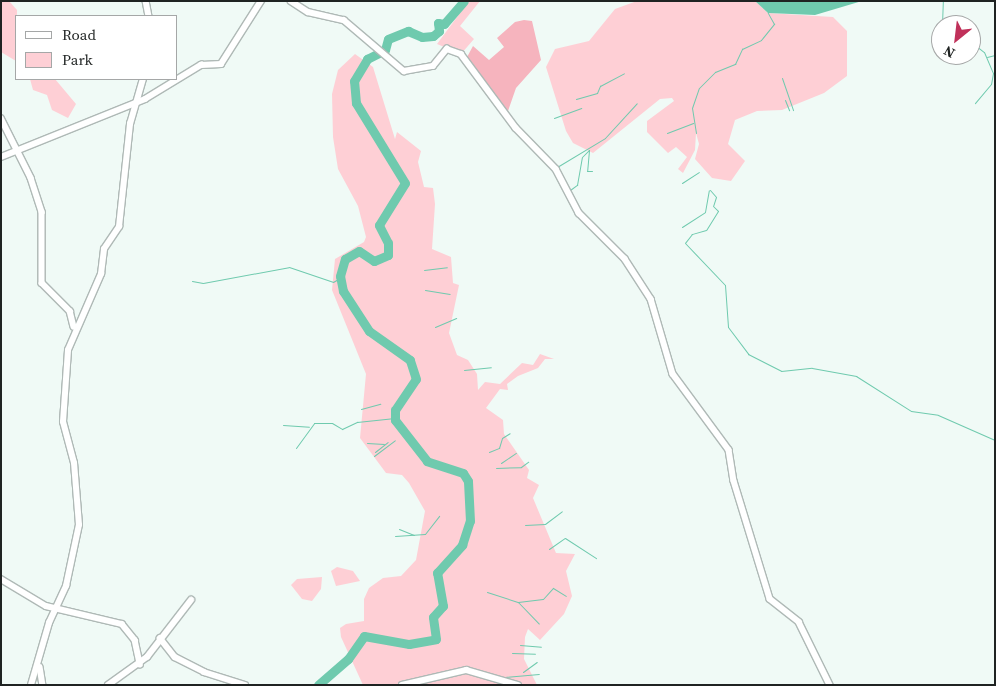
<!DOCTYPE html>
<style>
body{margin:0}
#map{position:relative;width:996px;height:686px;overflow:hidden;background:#f0faf6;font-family:"Source Serif 4",serif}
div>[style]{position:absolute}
.green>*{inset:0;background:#fecfd5}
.forest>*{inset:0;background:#f6b4be}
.water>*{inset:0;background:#6fcaae}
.stream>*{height:1px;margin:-0.5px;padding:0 0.5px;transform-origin:0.5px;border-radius:0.5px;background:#6fcaae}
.river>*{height:9px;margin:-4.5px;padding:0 4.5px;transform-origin:4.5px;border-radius:4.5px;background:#6fcaae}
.roads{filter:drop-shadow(1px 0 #afb9b6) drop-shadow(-1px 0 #afb9b6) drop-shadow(0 1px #afb9b6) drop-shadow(0 -1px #afb9b6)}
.minor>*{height:5.5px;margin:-2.75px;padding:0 2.75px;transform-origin:2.75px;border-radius:2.75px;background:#fff}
span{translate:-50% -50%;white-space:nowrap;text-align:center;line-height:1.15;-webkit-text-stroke:4px #fff;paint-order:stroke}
.frame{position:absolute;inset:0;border:2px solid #1f2322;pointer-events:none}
.legend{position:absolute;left:15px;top:15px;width:162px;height:65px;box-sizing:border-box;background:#fff;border:1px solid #a5a7a7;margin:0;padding:6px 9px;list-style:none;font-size:15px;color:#1f2322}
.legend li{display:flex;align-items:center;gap:10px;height:25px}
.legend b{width:25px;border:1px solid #a5a7a7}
.north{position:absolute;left:931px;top:15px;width:50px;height:50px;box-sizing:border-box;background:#fff;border:1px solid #a5a7a7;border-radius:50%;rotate:209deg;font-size:14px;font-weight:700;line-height:20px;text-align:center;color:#1f2322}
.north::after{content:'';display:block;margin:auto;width:18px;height:22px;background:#c0315a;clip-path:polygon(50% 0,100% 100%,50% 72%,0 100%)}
</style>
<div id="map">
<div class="green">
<div style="clip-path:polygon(1px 1px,9px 1px,17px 10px,16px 61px,1px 52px)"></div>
<div style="clip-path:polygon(469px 1px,480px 1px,460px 26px,474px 39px,461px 54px,437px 44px)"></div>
<div style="clip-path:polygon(637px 1px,755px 1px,768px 13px,833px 17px,847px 31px,847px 76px,824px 93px,782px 110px,757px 111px,735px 120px,728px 144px,745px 161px,731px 181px,712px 178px,695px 159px,699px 144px,696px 133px,695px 150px,683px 173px,678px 169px,687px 157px,676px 147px,668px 153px,647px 132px,647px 121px,674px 101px,672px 98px,660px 99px,593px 153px,573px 143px,566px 131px,546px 67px,555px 49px,589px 41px,615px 9px)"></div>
<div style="clip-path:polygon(355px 54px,373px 67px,395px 139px,397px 132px,421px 151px,418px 162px,424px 187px,433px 188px,435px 204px,432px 249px,451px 257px,453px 283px,459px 285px,449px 333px,457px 355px,468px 360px,477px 374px,478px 390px,485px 382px,500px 384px,522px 363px,533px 365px,540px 354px,554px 359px,545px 359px,538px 368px,518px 376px,507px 384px,508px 390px,500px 389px,486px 408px,503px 420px,504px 434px,529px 470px,527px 478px,539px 485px,533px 498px,556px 553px,575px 554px,566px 571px,572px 596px,564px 614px,540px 640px,528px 629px,525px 637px,524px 659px,537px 685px,363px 685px,341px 637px,340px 628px,346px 624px,364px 621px,364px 599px,369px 588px,383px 578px,401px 576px,416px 560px,425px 511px,409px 483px,402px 475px,386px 473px,360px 438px,366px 374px,332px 290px,335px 259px,364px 242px,366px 237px,358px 206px,338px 169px,333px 137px,332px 94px,338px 70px)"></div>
<div style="clip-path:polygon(30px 79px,55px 79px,76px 104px,68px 118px,52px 110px,47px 95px,33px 90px)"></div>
<div style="clip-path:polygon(337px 567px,353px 571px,360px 581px,336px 586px,331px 571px)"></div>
<div style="clip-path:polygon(322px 577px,321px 589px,312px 601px,302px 599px,291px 585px,297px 579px)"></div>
</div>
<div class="forest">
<div style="clip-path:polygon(524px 20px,532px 21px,541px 60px,516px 88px,507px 114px,466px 59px,473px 46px,489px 60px,504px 47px,497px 38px,515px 22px)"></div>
</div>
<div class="water">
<div style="clip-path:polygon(755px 1px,862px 1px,815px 15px,768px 13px)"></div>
</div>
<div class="stream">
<div style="left:942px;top:25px;width:24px;rotate:-88deg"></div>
<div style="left:971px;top:42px;width:16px;rotate:38deg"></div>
<div style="left:984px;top:52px;width:23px;rotate:67deg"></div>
<div style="left:993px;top:73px;width:11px;rotate:100deg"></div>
<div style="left:991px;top:84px;width:25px;rotate:130deg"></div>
<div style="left:987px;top:57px;width:8px;rotate:-14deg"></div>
<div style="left:782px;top:78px;width:34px;rotate:71deg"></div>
<div style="left:576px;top:99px;width:22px;rotate:-16deg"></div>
<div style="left:597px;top:93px;width:8px;rotate:-67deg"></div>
<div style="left:600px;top:86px;width:27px;rotate:-28deg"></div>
<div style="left:785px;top:100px;width:11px;rotate:68deg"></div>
<div style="left:554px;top:118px;width:29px;rotate:-20deg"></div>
<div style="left:667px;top:133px;width:28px;rotate:-21deg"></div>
<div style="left:696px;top:133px;width:25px;rotate:-99deg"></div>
<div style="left:692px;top:108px;width:21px;rotate:-71deg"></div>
<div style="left:699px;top:88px;width:23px;rotate:-45deg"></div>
<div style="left:715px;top:72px;width:22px;rotate:-22deg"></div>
<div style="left:735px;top:64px;width:17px;rotate:-65deg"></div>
<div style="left:742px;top:49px;width:21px;rotate:-25deg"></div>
<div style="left:761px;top:40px;width:21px;rotate:-51deg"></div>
<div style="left:774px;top:24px;width:13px;rotate:-119deg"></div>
<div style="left:589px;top:150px;width:21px;rotate:95deg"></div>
<div style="left:587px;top:171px;width:5px"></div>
<div style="left:557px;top:167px;width:56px;rotate:-31.1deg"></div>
<div style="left:605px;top:138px;width:47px;rotate:-47.6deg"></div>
<div style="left:682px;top:183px;width:20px;rotate:-33deg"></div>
<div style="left:570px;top:190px;width:9px;rotate:-36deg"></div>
<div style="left:577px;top:185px;width:28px;rotate:-80deg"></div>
<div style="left:582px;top:157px;width:10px;rotate:-45deg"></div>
<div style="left:710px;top:190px;width:9px;rotate:49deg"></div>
<div style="left:716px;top:197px;width:9px;rotate:108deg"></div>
<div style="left:713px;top:206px;width:7px;rotate:45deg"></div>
<div style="left:718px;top:211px;width:22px;rotate:122deg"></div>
<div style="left:706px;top:230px;width:15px;rotate:164deg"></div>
<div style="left:692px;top:234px;width:11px;rotate:128deg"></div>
<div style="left:685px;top:243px;width:58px;rotate:46.4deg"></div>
<div style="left:725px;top:285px;width:42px;rotate:85.9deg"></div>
<div style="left:728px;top:327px;width:34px;rotate:53deg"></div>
<div style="left:748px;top:354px;width:37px;rotate:27deg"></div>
<div style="left:781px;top:371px;width:31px;rotate:-6deg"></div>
<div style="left:812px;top:368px;width:45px;rotate:10.3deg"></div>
<div style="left:856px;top:376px;width:65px;rotate:32.5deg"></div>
<div style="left:911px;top:411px;width:27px;rotate:8deg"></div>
<div style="left:938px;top:415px;width:62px;rotate:23.7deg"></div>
<div style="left:682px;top:227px;width:27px;rotate:-33deg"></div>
<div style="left:705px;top:212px;width:22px;rotate:-80deg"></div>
<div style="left:424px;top:270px;width:23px;rotate:-7deg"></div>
<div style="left:192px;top:281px;width:11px;rotate:10deg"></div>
<div style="left:203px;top:283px;width:87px;rotate:-10.5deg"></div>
<div style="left:289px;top:267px;width:46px;rotate:18.8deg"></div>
<div style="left:333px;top:282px;width:8px;rotate:-30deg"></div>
<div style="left:425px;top:290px;width:25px;rotate:9deg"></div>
<div style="left:435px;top:327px;width:23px;rotate:-23deg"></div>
<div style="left:464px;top:370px;width:27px;rotate:-6deg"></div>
<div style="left:361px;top:409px;width:20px;rotate:-15deg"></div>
<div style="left:283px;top:425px;width:26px;rotate:4deg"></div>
<div style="left:367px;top:443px;width:17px;rotate:3deg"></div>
<div style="left:296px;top:448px;width:31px;rotate:-54deg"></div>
<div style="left:314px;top:423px;width:18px"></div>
<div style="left:332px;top:423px;width:12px;rotate:31deg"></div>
<div style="left:342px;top:429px;width:17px;rotate:-25deg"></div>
<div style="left:357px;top:422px;width:38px;rotate:-6deg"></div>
<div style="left:375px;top:452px;width:16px;rotate:-38deg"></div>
<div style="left:489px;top:452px;width:11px;rotate:-22deg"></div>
<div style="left:499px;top:448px;width:10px;rotate:-73deg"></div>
<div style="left:502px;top:438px;width:9px;rotate:-32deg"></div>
<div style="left:374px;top:456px;width:26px;rotate:-37deg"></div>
<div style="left:501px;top:463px;width:18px;rotate:-34deg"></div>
<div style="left:496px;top:468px;width:25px;rotate:-2deg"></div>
<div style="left:521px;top:467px;width:9px;rotate:-36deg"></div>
<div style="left:525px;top:525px;width:20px;rotate:-3deg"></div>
<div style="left:545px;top:524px;width:21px;rotate:-37deg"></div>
<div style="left:399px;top:529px;width:16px;rotate:22deg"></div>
<div style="left:395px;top:536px;width:30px;rotate:-4deg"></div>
<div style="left:425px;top:534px;width:23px;rotate:-52deg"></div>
<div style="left:549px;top:549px;width:19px;rotate:-35deg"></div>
<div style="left:565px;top:538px;width:37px;rotate:33deg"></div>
<div style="left:487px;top:592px;width:33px;rotate:18deg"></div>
<div style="left:518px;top:602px;width:25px;rotate:-7deg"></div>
<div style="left:543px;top:599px;width:15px;rotate:-48deg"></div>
<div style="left:553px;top:588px;width:15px;rotate:32deg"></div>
<div style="left:518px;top:602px;width:30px;rotate:46deg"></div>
<div style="left:520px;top:645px;width:21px;rotate:5deg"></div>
<div style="left:512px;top:653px;width:23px;rotate:2deg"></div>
<div style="left:523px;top:672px;width:17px;rotate:-36deg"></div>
<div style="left:505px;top:677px;width:34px;rotate:-5deg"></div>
</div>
<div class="river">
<div style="left:318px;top:685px;width:40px;rotate:-41deg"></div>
<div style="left:348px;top:659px;width:28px;rotate:-55deg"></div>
<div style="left:364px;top:636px;width:46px;rotate:10.1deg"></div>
<div style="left:409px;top:644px;width:27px;rotate:-10deg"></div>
<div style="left:436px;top:639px;width:22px;rotate:-98deg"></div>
<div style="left:433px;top:617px;width:15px;rotate:-48deg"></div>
<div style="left:443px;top:606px;width:34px;rotate:-100deg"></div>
<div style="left:437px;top:573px;width:38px;rotate:-48deg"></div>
<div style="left:462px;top:545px;width:25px;rotate:-72deg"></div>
<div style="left:470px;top:521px;width:40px;rotate:-92.9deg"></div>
<div style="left:468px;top:481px;width:9px;rotate:-122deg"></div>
<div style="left:463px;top:473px;width:38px;rotate:-162deg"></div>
<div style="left:427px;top:461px;width:52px;rotate:-128deg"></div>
<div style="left:395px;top:420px;width:10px;rotate:-90deg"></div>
<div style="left:395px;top:410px;width:37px;rotate:-56deg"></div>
<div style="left:416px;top:379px;width:20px;rotate:-108deg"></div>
<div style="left:410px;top:360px;width:50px;rotate:-144.7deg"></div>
<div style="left:369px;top:331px;width:48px;rotate:-123deg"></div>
<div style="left:343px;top:291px;width:15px;rotate:-101deg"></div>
<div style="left:340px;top:276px;width:18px;rotate:-74deg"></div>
<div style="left:345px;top:259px;width:16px;rotate:-30deg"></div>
<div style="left:359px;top:251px;width:18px;rotate:34deg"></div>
<div style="left:374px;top:261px;width:15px;rotate:-23deg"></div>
<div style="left:388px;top:255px;width:12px;rotate:-90deg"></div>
<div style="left:388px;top:243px;width:20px;rotate:-117deg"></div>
<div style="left:379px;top:225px;width:49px;rotate:-58.2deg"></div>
<div style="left:405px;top:183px;width:94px;rotate:-121.5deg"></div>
<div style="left:356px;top:103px;width:22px;rotate:-95deg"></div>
<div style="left:354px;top:81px;width:26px;rotate:-59deg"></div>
<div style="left:367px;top:59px;width:20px;rotate:-27deg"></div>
<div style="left:385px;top:50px;width:11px;rotate:-75deg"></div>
<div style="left:388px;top:39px;width:22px;rotate:-22deg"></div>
<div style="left:408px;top:31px;width:15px;rotate:23deg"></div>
<div style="left:422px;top:37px;width:11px;rotate:-5deg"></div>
<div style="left:433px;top:36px;width:8px;rotate:-40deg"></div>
<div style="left:439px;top:31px;width:8px;rotate:-97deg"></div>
<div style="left:438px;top:23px;width:6px;rotate:9deg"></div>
<div style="left:444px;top:24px;width:30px;rotate:-49deg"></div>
</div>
<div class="roads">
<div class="minor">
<div style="left:146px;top:1px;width:15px;rotate:79deg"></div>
<div style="left:291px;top:1px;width:20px;rotate:33deg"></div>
<div style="left:308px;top:12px;width:37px;rotate:13deg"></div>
<div style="left:344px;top:20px;width:79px;rotate:40.4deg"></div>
<div style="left:404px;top:71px;width:29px;rotate:-10deg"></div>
<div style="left:433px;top:66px;width:22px;rotate:-51deg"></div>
<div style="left:447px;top:49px;width:15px;rotate:20deg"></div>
<div style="left:461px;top:54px;width:92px;rotate:53.4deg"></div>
<div style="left:516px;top:128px;width:57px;rotate:45.7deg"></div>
<div style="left:556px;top:169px;width:50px;rotate:62.4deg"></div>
<div style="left:579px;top:213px;width:65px;rotate:45deg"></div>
<div style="left:625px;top:259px;width:48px;rotate:57deg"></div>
<div style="left:651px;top:299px;width:78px;rotate:73.7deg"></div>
<div style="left:673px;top:374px;width:94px;rotate:53.6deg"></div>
<div style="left:729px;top:450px;width:31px;rotate:81deg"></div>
<div style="left:734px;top:481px;width:123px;rotate:73deg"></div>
<div style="left:770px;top:599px;width:37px;rotate:38deg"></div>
<div style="left:799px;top:622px;width:70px;rotate:63.8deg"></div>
<div style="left:1px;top:118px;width:67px;rotate:63.4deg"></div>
<div style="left:31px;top:178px;width:36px;rotate:72deg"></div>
<div style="left:42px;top:212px;width:71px;rotate:90deg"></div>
<div style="left:42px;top:283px;width:40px;rotate:45deg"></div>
<div style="left:70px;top:311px;width:16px;rotate:76deg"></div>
<div style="left:1px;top:157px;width:155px;rotate:-21.9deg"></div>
<div style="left:145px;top:99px;width:66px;rotate:-31.3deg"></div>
<div style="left:201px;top:65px;width:20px;rotate:-3deg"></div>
<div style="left:221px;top:64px;width:75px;rotate:-57.6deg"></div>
<div style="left:1px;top:579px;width:52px;rotate:31deg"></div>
<div style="left:46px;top:606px;width:78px;rotate:13.3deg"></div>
<div style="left:122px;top:624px;width:21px;rotate:51deg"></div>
<div style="left:135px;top:640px;width:25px;rotate:78deg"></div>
<div style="left:160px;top:638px;width:24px;rotate:52deg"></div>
<div style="left:175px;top:657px;width:33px;rotate:27deg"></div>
<div style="left:204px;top:672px;width:43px;rotate:17.6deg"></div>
<div style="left:40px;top:667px;width:18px;rotate:81deg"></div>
<div style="left:31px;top:685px;width:65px;rotate:-73.8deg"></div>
<div style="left:49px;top:623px;width:41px;rotate:-65.3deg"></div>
<div style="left:66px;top:586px;width:62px;rotate:-78deg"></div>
<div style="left:79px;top:525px;width:62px;rotate:-94.6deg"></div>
<div style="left:74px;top:463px;width:42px;rotate:-105deg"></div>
<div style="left:63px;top:422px;width:72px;rotate:-86deg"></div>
<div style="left:68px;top:350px;width:83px;rotate:-66.5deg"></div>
<div style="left:101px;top:274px;width:25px;rotate:-83deg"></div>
<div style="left:104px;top:249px;width:27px;rotate:-56deg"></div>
<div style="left:119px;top:227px;width:104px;rotate:-83.9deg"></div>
<div style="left:130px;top:124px;width:47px;rotate:-73.9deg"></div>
<div style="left:108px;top:685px;width:48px;rotate:-35.7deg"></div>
<div style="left:147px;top:657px;width:72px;rotate:-52.3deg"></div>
<div style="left:402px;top:685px;width:66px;rotate:-13.2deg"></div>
<div style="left:466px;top:670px;width:54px;rotate:16.1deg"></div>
</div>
</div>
<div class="frame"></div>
<ul class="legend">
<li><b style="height:6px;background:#fff"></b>Road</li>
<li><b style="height:14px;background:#fecfd5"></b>Park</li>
</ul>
<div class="north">N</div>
</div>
